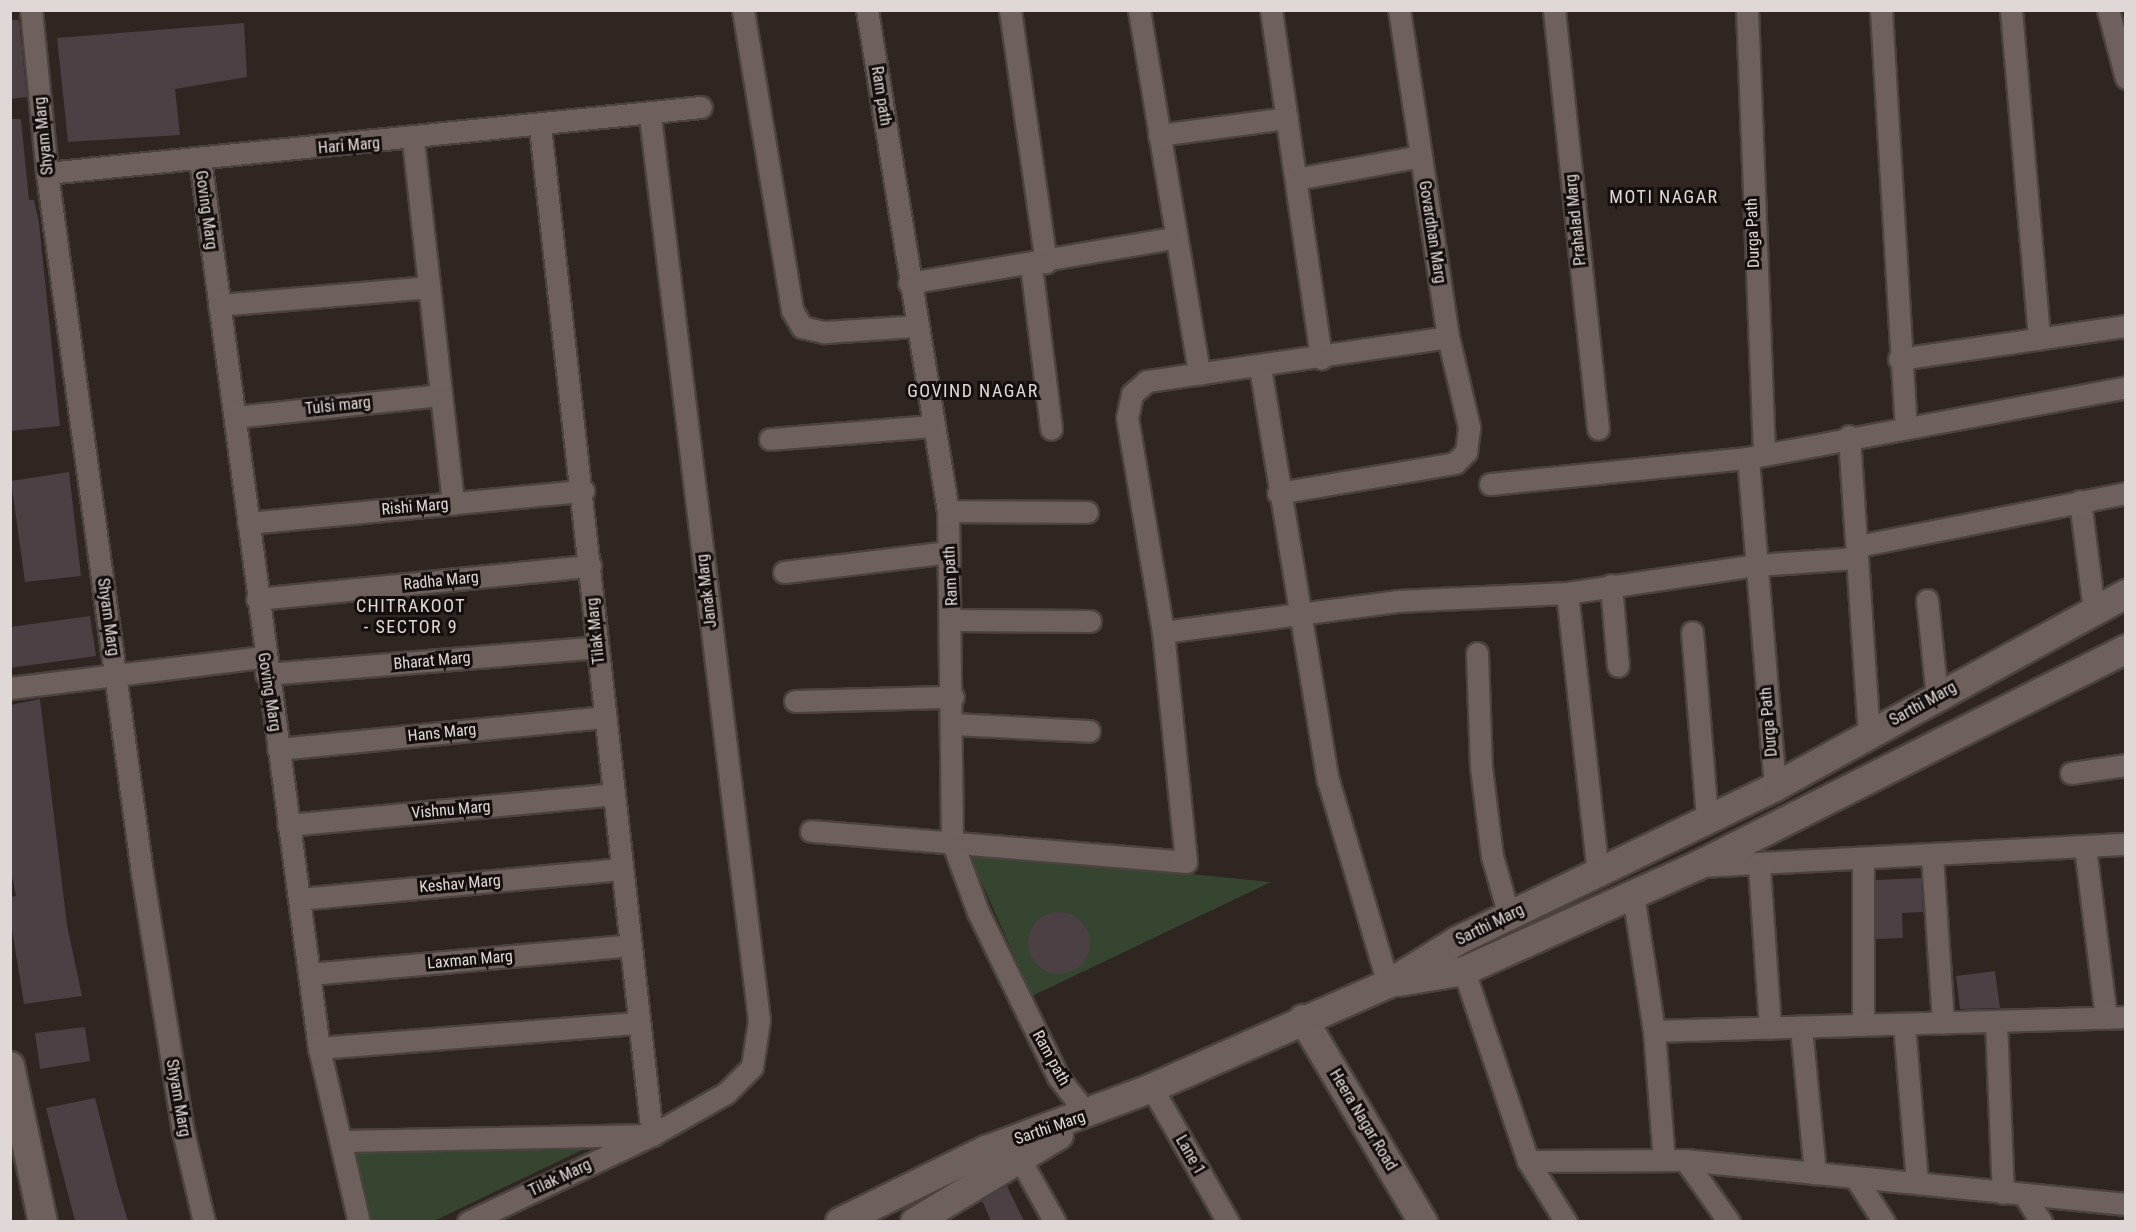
<!DOCTYPE html>
<style>
body{margin:0}
#map{position:relative;width:2136px;height:1232px;overflow:hidden;background:#2f2521;font-family:"Roboto Condensed",sans-serif}
div>[style]{position:absolute}
.green>*{inset:0;background:#364530}
.building>*{inset:0;background:#4b4044}
.round{border-radius:50%}
.roads{filter:drop-shadow(2px 0 #4b433f) drop-shadow(-2px 0 #4b433f) drop-shadow(0 2px #4b433f) drop-shadow(0 -2px #4b433f)}
.street>*{height:21px;margin:-10.5px;padding:0 10.5px;transform-origin:10.5px;border-radius:10.5px;background:#6e615d}
.secondary>*{height:28px;margin:-14px;padding:0 14px;transform-origin:14px;border-radius:14px;background:#6e615d}
span{translate:-50% -50%;white-space:nowrap;text-align:center;line-height:1.15;-webkit-text-stroke:6px #140f0d;paint-order:stroke}
.street-label{font-size:16px;color:#e0d8d6}
.neighbourhood-label{font-size:18px;color:#e0d8d6;letter-spacing:1.5px}
.frame{position:absolute;inset:0;border:12px solid #e0d8d6;pointer-events:none}
</style>
<div id="map">
<div class="green">
<div style="clip-path:polygon(968px 852px,1271px 882px,1032px 996px)"></div>
<div style="clip-path:polygon(626px 1129px,434px 1221px,370px 1221px,354px 1149px)"></div>
</div>
<div class="building">
<div style="clip-path:polygon(10px 20px,19px 20px,27px 97px,10px 99px)"></div>
<div style="clip-path:polygon(244px 23px,247px 77px,175px 89px,180px 135px,68px 142px,57px 38px)"></div>
<div style="clip-path:polygon(10px 119px,21px 119px,29px 200px,34px 200px,39px 223px,60px 426px,10px 431px)"></div>
<div style="clip-path:polygon(69px 472px,81px 576px,25px 582px,11px 481px)"></div>
<div style="clip-path:polygon(90px 616px,96px 656px,10px 668px,10px 627px)"></div>
<div style="clip-path:polygon(40px 699px,67px 925px,82px 996px,24px 1004px,10px 917px,10px 897px,16px 896px,10px 867px,10px 705px)"></div>
<div style="clip-path:polygon(1921px 878px,1923px 912px,1902px 913px,1903px 938px,1876px 939px,1876px 880px)"></div>
<div class="round" style="left:1028px;top:912px;width:62px;height:62px"></div>
<div style="clip-path:polygon(1995px 971px,2000px 1008px,1960px 1009px,1956px 976px)"></div>
<div style="clip-path:polygon(85px 1027px,90px 1061px,40px 1069px,35px 1033px)"></div>
<div style="clip-path:polygon(95px 1098px,118px 1188px,128px 1221px,75px 1221px,46px 1108px)"></div>
<div style="clip-path:polygon(1007px 1186px,1024px 1221px,991px 1221px,982px 1201px)"></div>
</div>
<div class="roads">
<div class="street">
<div style="left:31px;top:10px;width:164px;rotate:84.4deg"></div>
<div style="left:47px;top:173px;width:706px;rotate:82.27deg"></div>
<div style="left:142px;top:873px;width:261px;rotate:81deg"></div>
<div style="left:183px;top:1131px;width:93px;rotate:77deg"></div>
<div style="left:743px;top:10px;width:304px;rotate:80.7deg"></div>
<div style="left:792px;top:310px;width:20px;rotate:60deg"></div>
<div style="left:802px;top:327px;width:23px;rotate:13deg"></div>
<div style="left:824px;top:332px;width:92px;rotate:-3.7deg"></div>
<div style="left:867px;top:10px;width:508px;rotate:80.82deg"></div>
<div style="left:948px;top:511px;width:330px;rotate:89.3deg"></div>
<div style="left:952px;top:841px;width:76px;rotate:69.9deg"></div>
<div style="left:978px;top:912px;width:183px;rotate:64.1deg"></div>
<div style="left:1058px;top:1077px;width:48px;rotate:51.7deg"></div>
<div style="left:1010px;top:10px;width:255px;rotate:81.9deg"></div>
<div style="left:1139px;top:10px;width:369px;rotate:80.6deg"></div>
<div style="left:1271px;top:10px;width:352px;rotate:81.8deg"></div>
<div style="left:1554px;top:10px;width:421px;rotate:84deg"></div>
<div style="left:1747px;top:10px;width:445px;rotate:87.8deg"></div>
<div style="left:1881px;top:10px;width:416px;rotate:86.6deg"></div>
<div style="left:2011px;top:10px;width:330px;rotate:85.1deg"></div>
<div style="left:2108px;top:10px;width:70px;rotate:75.2deg"></div>
<div style="left:1159px;top:135px;width:129px;rotate:-7.6deg"></div>
<div style="left:413px;top:140px;width:366px;rotate:83.7deg"></div>
<div style="left:200px;top:159px;width:897px;rotate:82.38deg"></div>
<div style="left:319px;top:1048px;width:179px;rotate:77.1deg"></div>
<div style="left:47px;top:173px;width:657px;rotate:-5.76deg"></div>
<div style="left:1296px;top:179px;width:127px;rotate:-10.4deg"></div>
<div style="left:1031px;top:265px;width:165px;rotate:83deg"></div>
<div style="left:909px;top:283px;width:268px;rotate:-9.7deg"></div>
<div style="left:219px;top:305px;width:210px;rotate:-4.9deg"></div>
<div style="left:1899px;top:359px;width:229px;rotate:-8.3deg"></div>
<div style="left:1260px;top:367px;width:419px;rotate:80.7deg"></div>
<div style="left:1328px;top:780px;width:213px;rotate:73.6deg"></div>
<div style="left:235px;top:417px;width:207px;rotate:-6.1deg"></div>
<div style="left:1849px;top:436px;width:299px;rotate:86.2deg"></div>
<div style="left:770px;top:439px;width:164px;rotate:-4.6deg"></div>
<div style="left:1490px;top:484px;width:259px;rotate:-5.8deg"></div>
<div style="left:1278px;top:493px;width:180px;rotate:-9.6deg"></div>
<div style="left:1455px;top:463px;width:16px;rotate:-45deg"></div>
<div style="left:1466px;top:452px;width:25px;rotate:-83deg"></div>
<div style="left:1469px;top:427px;width:92px;rotate:-103.1deg"></div>
<div style="left:1448px;top:337px;width:331px;rotate:-98.5deg"></div>
<div style="left:2080px;top:501px;width:110px;rotate:82.7deg"></div>
<div style="left:948px;top:511px;width:139px;rotate:0.4deg"></div>
<div style="left:248px;top:523px;width:337px;rotate:-5.5deg"></div>
<div style="left:1858px;top:546px;width:273px;rotate:-11.2deg"></div>
<div style="left:784px;top:572px;width:166px;rotate:-6.9deg"></div>
<div style="left:1611px;top:585px;width:81px;rotate:85.1deg"></div>
<div style="left:1567px;top:593px;width:281px;rotate:83.7deg"></div>
<div style="left:257px;top:599px;width:335px;rotate:-5.7deg"></div>
<div style="left:1927px;top:600px;width:97px;rotate:84.1deg"></div>
<div style="left:953px;top:620px;width:137px;rotate:0.4deg"></div>
<div style="left:1163px;top:632px;width:236px;rotate:-7.5deg"></div>
<div style="left:1397px;top:601px;width:170px;rotate:-2.7deg"></div>
<div style="left:1567px;top:593px;width:192px;rotate:-8.4deg"></div>
<div style="left:1757px;top:565px;width:99px;rotate:-4deg"></div>
<div style="left:1692px;top:632px;width:189px;rotate:85.4deg"></div>
<div style="left:1477px;top:653px;width:114px;rotate:88deg"></div>
<div style="left:1481px;top:767px;width:90px;rotate:83deg"></div>
<div style="left:1492px;top:856px;width:62px;rotate:74.2deg"></div>
<div style="left:266px;top:674px;width:333px;rotate:-4.6deg"></div>
<div style="left:10px;top:688px;width:255px;rotate:-7deg"></div>
<div style="left:795px;top:701px;width:158px;rotate:-1.5deg"></div>
<div style="left:953px;top:724px;width:136px;rotate:2.9deg"></div>
<div style="left:278px;top:749px;width:329px;rotate:-5.6deg"></div>
<div style="left:2071px;top:773px;width:56px;rotate:-8.3deg"></div>
<div style="left:1775px;top:787px;width:330px;rotate:-94.7deg"></div>
<div style="left:1748px;top:458px;width:385px;rotate:-10.6deg"></div>
<div style="left:288px;top:825px;width:327px;rotate:-5.4deg"></div>
<div style="left:811px;top:831px;width:376px;rotate:4.7deg"></div>
<div style="left:1186px;top:862px;width:231px;rotate:-95.7deg"></div>
<div style="left:1163px;top:632px;width:217px;rotate:-99.5deg"></div>
<div style="left:1127px;top:418px;width:25px;rotate:-78deg"></div>
<div style="left:1132px;top:394px;width:20px;rotate:-41deg"></div>
<div style="left:1147px;top:381px;width:304px;rotate:-8.3deg"></div>
<div style="left:2085px;top:847px;width:172px;rotate:83deg"></div>
<div style="left:1932px;top:856px;width:167px;rotate:86.2deg"></div>
<div style="left:1863px;top:860px;width:165px;rotate:90deg"></div>
<div style="left:1701px;top:866px;width:426px;rotate:-3deg"></div>
<div style="left:1759px;top:866px;width:162px;rotate:86.1deg"></div>
<div style="left:1633px;top:894px;width:139px;rotate:81.3deg"></div>
<div style="left:1654px;top:1031px;width:129px;rotate:85.6deg"></div>
<div style="left:299px;top:899px;width:324px;rotate:-5.3deg"></div>
<div style="left:1464px;top:971px;width:200px;rotate:71.4deg"></div>
<div style="left:1528px;top:1161px;width:72px;rotate:58.1deg"></div>
<div style="left:309px;top:974px;width:323px;rotate:-5.1deg"></div>
<div style="left:1996px;top:1021px;width:172px;rotate:87.7deg"></div>
<div style="left:1904px;top:1024px;width:159px;rotate:85.3deg"></div>
<div style="left:1801px;top:1027px;width:147px;rotate:84.5deg"></div>
<div style="left:1654px;top:1031px;width:472px;rotate:-1.7deg"></div>
<div style="left:319px;top:1048px;width:320px;rotate:-4.5deg"></div>
<div style="left:1152px;top:1088px;width:154px;rotate:60.4deg"></div>
<div style="left:341px;top:1141px;width:311px;rotate:-1.1deg"></div>
<div style="left:652px;top:1135px;width:1014px;rotate:-96.34deg"></div>
<div style="left:1685px;top:1160px;width:76px;rotate:54.6deg"></div>
<div style="left:1021px;top:1161px;width:70px;rotate:60.9deg"></div>
<div style="left:1528px;top:1161px;width:157px;rotate:-0.4deg"></div>
<div style="left:1685px;top:1160px;width:443px;rotate:5.7deg"></div>
<div style="left:1855px;top:1177px;width:54px;rotate:57.2deg"></div>
<div style="left:2025px;top:1196px;width:31px;rotate:58deg"></div>
<div style="left:468px;top:1222px;width:204px;rotate:-25.3deg"></div>
<div style="left:652px;top:1135px;width:85px;rotate:-29.6deg"></div>
<div style="left:726px;top:1093px;width:37px;rotate:-45deg"></div>
<div style="left:752px;top:1067px;width:48px;rotate:-81.5deg"></div>
<div style="left:759px;top:1020px;width:911px;rotate:-96.88deg"></div>
</div>
<div class="secondary">
<div style="left:1399px;top:982px;width:66px;rotate:-9.6deg"></div>
<div style="left:1464px;top:971px;width:256px;rotate:-24.3deg"></div>
<div style="left:1697px;top:866px;width:481px;rotate:-26.8deg"></div>
<div style="left:1303px;top:1019px;width:236px;rotate:59.4deg"></div>
<div style="left:10px;top:1066px;width:159px;rotate:78.1deg"></div>
<div style="left:840px;top:1222px;width:163px;rotate:-26.3deg"></div>
<div style="left:986px;top:1150px;width:177px;rotate:-20.5deg"></div>
<div style="left:1152px;top:1088px;width:258px;rotate:-23.8deg"></div>
<div style="left:1388px;top:984px;width:81px;rotate:-31.9deg"></div>
<div style="left:1457px;top:941px;width:353px;rotate:-25.8deg"></div>
<div style="left:1775px;top:787px;width:401px;rotate:-28.8deg"></div>
<div style="left:915px;top:1222px;width:168px;rotate:-31.1deg"></div>
</div>
</div>
<div class="street-label">
<span style="left:881px;top:96px;rotate:81deg">Ram path</span>
<span style="left:44px;top:136px;rotate:-96deg">Shyam Marg</span>
<span style="left:349px;top:146px;rotate:-5deg">Hari Marg</span>
<span style="left:206px;top:210px;rotate:82deg">Goving Marg</span>
<span style="left:1576px;top:220px;rotate:-96deg">Prahalad Marg</span>
<span style="left:1432px;top:232px;rotate:81deg">Govardhan Marg</span>
<span style="left:1753px;top:233px;rotate:-92deg">Durga Path</span>
<span style="left:338px;top:406px;rotate:-6deg">Tulsi marg</span>
<span style="left:415px;top:507px;rotate:-5deg">Rishi Marg</span>
<span style="left:951px;top:576px;rotate:-93deg">Ram path</span>
<span style="left:441px;top:581px;rotate:-6deg">Radha Marg</span>
<span style="left:707px;top:591px;rotate:-97deg">Janak Marg</span>
<span style="left:108px;top:617px;rotate:82deg">Shyam Marg</span>
<span style="left:596px;top:631px;rotate:-96deg">Tilak Marg</span>
<span style="left:432px;top:661px;rotate:-5deg">Bharat Marg</span>
<span style="left:269px;top:692px;rotate:81deg">Goving Marg</span>
<span style="left:1923px;top:704px;rotate:-29deg">Sarthi Marg</span>
<span style="left:1769px;top:722px;rotate:-95deg">Durga Path</span>
<span style="left:442px;top:733px;rotate:-6deg">Hans Marg</span>
<span style="left:451px;top:810px;rotate:-5deg">Vishnu Marg</span>
<span style="left:460px;top:884px;rotate:-5deg">Keshav Marg</span>
<span style="left:1490px;top:925px;rotate:-26deg">Sarthi Marg</span>
<span style="left:470px;top:960px;rotate:-5deg">Laxman Marg</span>
<span style="left:1051px;top:1058px;rotate:61deg">Ram path</span>
<span style="left:178px;top:1098px;rotate:80deg">Shyam Marg</span>
<span style="left:1363px;top:1120px;rotate:59deg">Heera Nagar Road</span>
<span style="left:1050px;top:1128px;rotate:-19deg">Sarthi Marg</span>
<span style="left:1190px;top:1155px;rotate:60deg">Lane 1</span>
<span style="left:560px;top:1178px;rotate:-25deg">Tilak Marg</span>
</div>
<div class="neighbourhood-label">
<span style="left:1664px;top:197px">MOTI NAGAR</span>
<span style="left:973px;top:391px">GOVIND NAGAR</span>
<span style="left:411px;top:617px">CHITRAKOOT<br>- SECTOR 9</span>
</div>
<div class="frame"></div>
</div>
